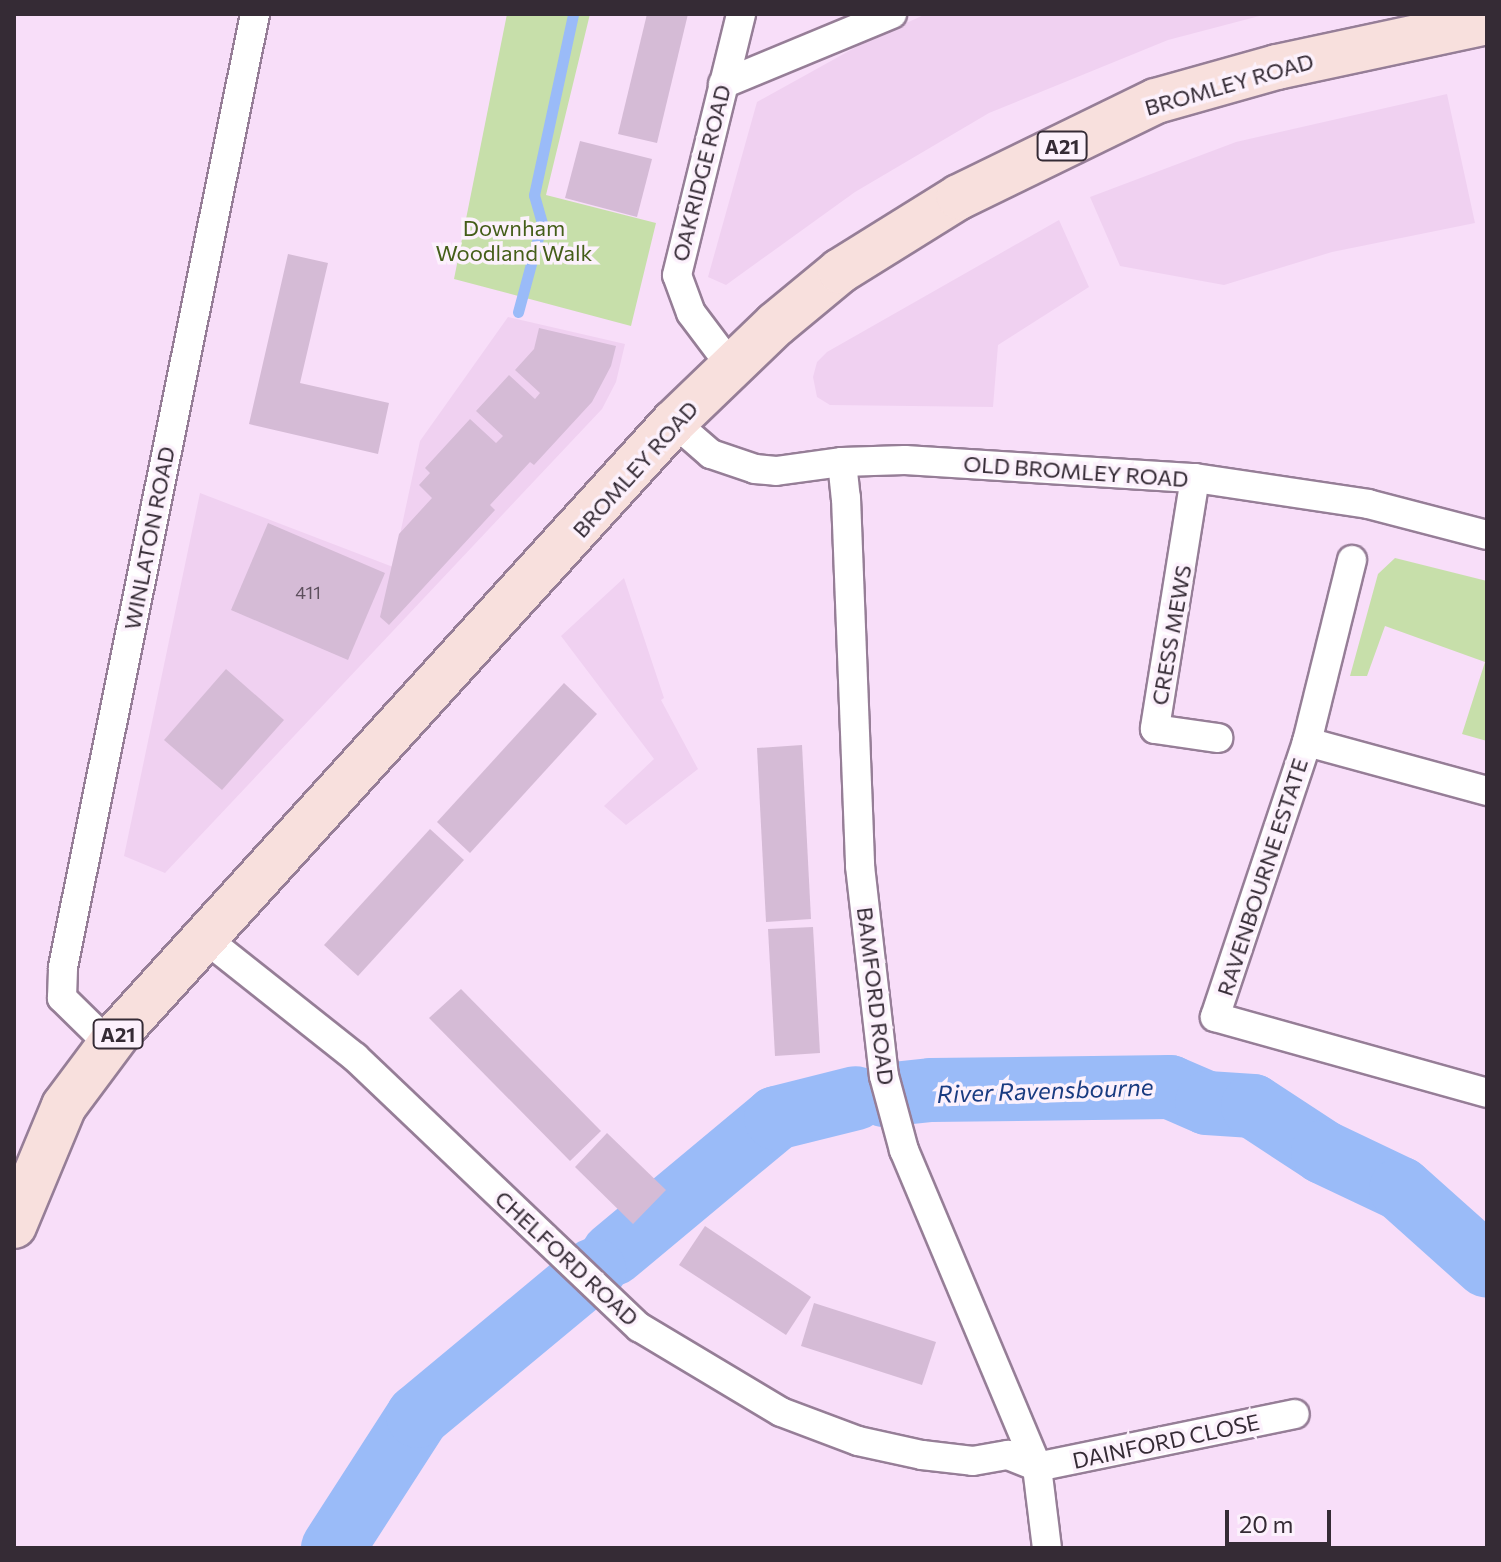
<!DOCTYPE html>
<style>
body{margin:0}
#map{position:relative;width:1501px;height:1562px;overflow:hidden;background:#f8def9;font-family:Commissioner,sans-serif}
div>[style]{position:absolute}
.built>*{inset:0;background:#f0d1f1}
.green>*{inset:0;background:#c7dfaa}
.stream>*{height:11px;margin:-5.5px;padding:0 5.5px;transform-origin:5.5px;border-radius:5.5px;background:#9abbf8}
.river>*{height:64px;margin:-32px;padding:0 32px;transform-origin:32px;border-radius:32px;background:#9abbf8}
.building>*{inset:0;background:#d5bbd6}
.roads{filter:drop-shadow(2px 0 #967e97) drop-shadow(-2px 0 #967e97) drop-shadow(0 2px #967e97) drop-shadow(0 -2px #967e97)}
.minor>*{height:28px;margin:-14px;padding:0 14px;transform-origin:14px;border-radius:14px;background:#fff}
.primary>*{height:44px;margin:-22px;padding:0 22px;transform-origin:22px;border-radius:22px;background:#f8e0dd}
span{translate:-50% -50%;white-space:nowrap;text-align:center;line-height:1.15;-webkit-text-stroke:7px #fcf1fc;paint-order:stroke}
.number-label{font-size:18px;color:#5d4f5d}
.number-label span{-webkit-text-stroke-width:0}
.shield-label span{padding:2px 6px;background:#fcf1fc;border:2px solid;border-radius:6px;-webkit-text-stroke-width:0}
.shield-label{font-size:20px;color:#352b35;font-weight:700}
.street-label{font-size:22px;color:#352b35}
.park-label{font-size:22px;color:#445e19}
.water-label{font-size:24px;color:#193b81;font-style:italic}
.frame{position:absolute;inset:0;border:16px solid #352b35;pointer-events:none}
.scale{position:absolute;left:1225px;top:1510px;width:106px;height:36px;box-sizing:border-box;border:4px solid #352b35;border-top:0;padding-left:10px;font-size:24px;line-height:28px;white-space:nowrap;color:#352b35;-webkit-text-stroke:6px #fcf1fc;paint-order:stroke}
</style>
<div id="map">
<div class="built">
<div style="clip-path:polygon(926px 14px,1267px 14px,1168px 40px,989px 113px,855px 192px,726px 285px,708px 277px,757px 102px,867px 41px)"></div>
<div style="clip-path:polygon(1447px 94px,1475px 223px,1332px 252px,1224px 285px,1120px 266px,1090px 197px,1236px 142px)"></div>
<div style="clip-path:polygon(1059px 220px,1089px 287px,998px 345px,993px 407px,830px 405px,817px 397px,813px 377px,817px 362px,827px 352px)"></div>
<div style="clip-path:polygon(508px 317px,625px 344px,616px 382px,602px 409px,165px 873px,124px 856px,200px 493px,393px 567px,420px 441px)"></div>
<div style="clip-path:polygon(624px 578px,664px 698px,661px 700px,698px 769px,626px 825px,604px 806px,654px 759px,561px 636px)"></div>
</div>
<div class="green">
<div style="clip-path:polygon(507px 14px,590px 14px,546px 195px,656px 223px,631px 326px,454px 279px)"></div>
<div style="clip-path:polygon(1395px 558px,1487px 581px,1487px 741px,1462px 734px,1485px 662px,1385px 626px,1367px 676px,1350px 676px,1378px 574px)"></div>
</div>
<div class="stream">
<div style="left:518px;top:312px;width:92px;rotate:-74.9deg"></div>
<div style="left:542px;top:223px;width:29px;rotate:-106deg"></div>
<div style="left:534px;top:195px;width:185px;rotate:-77.8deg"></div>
</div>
<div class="river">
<div style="left:884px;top:1095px;width:47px;rotate:-6.1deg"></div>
<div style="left:931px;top:1090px;width:239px;rotate:-0.7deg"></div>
<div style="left:1170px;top:1087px;width:40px;rotate:23.4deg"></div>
<div style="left:1207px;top:1103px;width:46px;rotate:3.7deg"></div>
<div style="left:1253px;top:1106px;width:84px;rotate:33.3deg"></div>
<div style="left:1323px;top:1152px;width:86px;rotate:25.4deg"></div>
<div style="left:1401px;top:1189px;width:115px;rotate:41.8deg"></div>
<div style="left:613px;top:1254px;width:212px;rotate:-39.8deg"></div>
<div style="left:776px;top:1118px;width:82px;rotate:-14deg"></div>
<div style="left:333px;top:1548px;width:157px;rotate:-57.2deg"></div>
<div style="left:418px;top:1416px;width:229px;rotate:-39.7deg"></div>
</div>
<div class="building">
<div style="clip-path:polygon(647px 14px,688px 14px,657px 143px,618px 134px)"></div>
<div style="clip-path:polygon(580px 141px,652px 159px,637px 217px,565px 198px)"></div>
<div style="clip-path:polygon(288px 254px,328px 263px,300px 383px,389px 403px,378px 454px,249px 424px)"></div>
<div style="clip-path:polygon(539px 328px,616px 346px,611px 366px,592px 402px,534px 465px,530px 462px,490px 505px,495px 510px,389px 625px,380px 617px,399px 534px,432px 498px,419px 485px,430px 473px,425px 468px,470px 419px,496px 443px,503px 436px,476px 411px,509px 375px,535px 399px,540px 393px,515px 370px,534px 349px)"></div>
<div style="clip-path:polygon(268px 523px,385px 573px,348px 660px,231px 610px)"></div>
<div style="clip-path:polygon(226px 669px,284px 720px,222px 790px,164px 740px)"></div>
<div style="clip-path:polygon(564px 683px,597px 714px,470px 853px,437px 822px)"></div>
<div style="clip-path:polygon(802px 745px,811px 919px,766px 922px,757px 748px)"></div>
<div style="clip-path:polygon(430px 829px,464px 860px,358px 976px,324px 945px)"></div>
<div style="clip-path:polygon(813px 927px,820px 1053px,775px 1056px,768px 929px)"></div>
<div style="clip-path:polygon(461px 989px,601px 1131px,570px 1161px,429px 1018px)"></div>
<div style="clip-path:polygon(607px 1133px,666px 1190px,633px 1224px,575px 1167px)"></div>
<div style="clip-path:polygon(705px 1226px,811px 1297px,786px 1335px,679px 1265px)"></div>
<div style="clip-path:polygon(814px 1303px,936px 1342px,922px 1385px,801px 1346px)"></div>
</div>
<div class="roads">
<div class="minor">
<div style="left:723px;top:84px;width:183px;rotate:-22.5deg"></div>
<div style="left:731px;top:366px;width:66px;rotate:-127deg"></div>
<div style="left:691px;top:313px;width:40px;rotate:-110.2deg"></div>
<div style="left:677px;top:275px;width:269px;rotate:-76.2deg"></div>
<div style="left:674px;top:422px;width:49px;rotate:40.9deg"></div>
<div style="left:711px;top:454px;width:46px;rotate:18.8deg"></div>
<div style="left:755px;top:469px;width:21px;rotate:5deg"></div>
<div style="left:776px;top:471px;width:67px;rotate:-7.8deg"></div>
<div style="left:842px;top:462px;width:63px;rotate:-1.8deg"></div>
<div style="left:905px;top:460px;width:291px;rotate:3.6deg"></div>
<div style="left:1195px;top:478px;width:175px;rotate:8.5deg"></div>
<div style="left:1368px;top:504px;width:123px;rotate:14.6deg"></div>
<div style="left:842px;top:462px;width:36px;rotate:84deg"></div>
<div style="left:846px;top:498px;width:368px;rotate:87.8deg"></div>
<div style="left:860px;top:866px;width:211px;rotate:83.5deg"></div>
<div style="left:884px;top:1076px;width:77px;rotate:74.9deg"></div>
<div style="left:904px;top:1150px;width:344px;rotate:67.2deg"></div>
<div style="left:1037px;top:1467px;width:82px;rotate:83deg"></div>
<div style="left:1195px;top:478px;width:254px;rotate:99.1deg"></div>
<div style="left:1155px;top:729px;width:64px;rotate:8.1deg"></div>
<div style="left:1352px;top:560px;width:187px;rotate:103.9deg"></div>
<div style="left:1307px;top:742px;width:290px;rotate:108.5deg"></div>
<div style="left:1215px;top:1017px;width:282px;rotate:15.6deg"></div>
<div style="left:1307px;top:742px;width:187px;rotate:15.2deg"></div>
<div style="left:206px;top:939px;width:190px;rotate:38.4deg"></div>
<div style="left:355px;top:1057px;width:392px;rotate:43.6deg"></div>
<div style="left:639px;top:1327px;width:165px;rotate:30.9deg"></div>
<div style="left:781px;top:1412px;width:82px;rotate:20.6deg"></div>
<div style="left:858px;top:1441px;width:66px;rotate:12.3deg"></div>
<div style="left:922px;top:1455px;width:51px;rotate:6.7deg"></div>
<div style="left:973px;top:1461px;width:36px;rotate:-10deg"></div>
<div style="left:1008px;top:1455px;width:31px;rotate:22deg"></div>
<div style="left:109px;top:1044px;width:66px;rotate:-135.6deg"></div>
<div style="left:62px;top:998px;width:31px;rotate:-88deg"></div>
<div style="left:63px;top:967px;width:972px;rotate:-78.61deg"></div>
<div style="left:1037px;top:1467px;width:263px;rotate:-11.6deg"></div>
</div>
<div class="primary">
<div style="left:14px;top:1226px;width:130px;rotate:-67.4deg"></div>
<div style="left:64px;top:1106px;width:94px;rotate:-53.3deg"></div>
<div style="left:120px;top:1031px;width:823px;rotate:-47.71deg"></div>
<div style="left:674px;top:422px;width:141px;rotate:-43.9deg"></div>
<div style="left:776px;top:324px;width:83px;rotate:-39.6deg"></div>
<div style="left:840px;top:271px;width:140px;rotate:-31.9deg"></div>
<div style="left:959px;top:197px;width:219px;rotate:-26deg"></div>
<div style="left:1156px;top:101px;width:126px;rotate:-15.7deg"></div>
<div style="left:1277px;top:67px;width:215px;rotate:-12.1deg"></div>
</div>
</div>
<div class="number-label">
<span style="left:308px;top:592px">411</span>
</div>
<div class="shield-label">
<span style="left:1062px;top:146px">A21</span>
<span style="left:118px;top:1034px">A21</span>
</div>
<div class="street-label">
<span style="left:1229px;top:84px;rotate:-16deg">BROMLEY ROAD</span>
<span style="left:701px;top:173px;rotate:-76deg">OAKRIDGE ROAD</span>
<span style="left:635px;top:469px;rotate:-48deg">BROMLEY ROAD</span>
<span style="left:1076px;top:471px;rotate:4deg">OLD BROMLEY ROAD</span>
<span style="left:149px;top:538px;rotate:-79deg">WINLATON ROAD</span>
<span style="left:1171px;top:635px;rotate:-80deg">CRESS MEWS</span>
<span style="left:1262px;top:877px;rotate:-72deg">RAVENBOURNE ESTATE</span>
<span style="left:876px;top:996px;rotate:83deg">BAMFORD ROAD</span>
<span style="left:567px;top:1258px;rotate:43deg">CHELFORD ROAD</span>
<span style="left:1166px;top:1441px;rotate:-12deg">DAINFORD CLOSE</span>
</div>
<div class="park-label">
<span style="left:514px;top:240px">Downham<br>Woodland Walk</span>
</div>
<div class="water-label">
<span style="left:1045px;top:1090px;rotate:-2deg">River Ravensbourne</span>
</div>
<div class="frame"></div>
<div class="scale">20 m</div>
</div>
